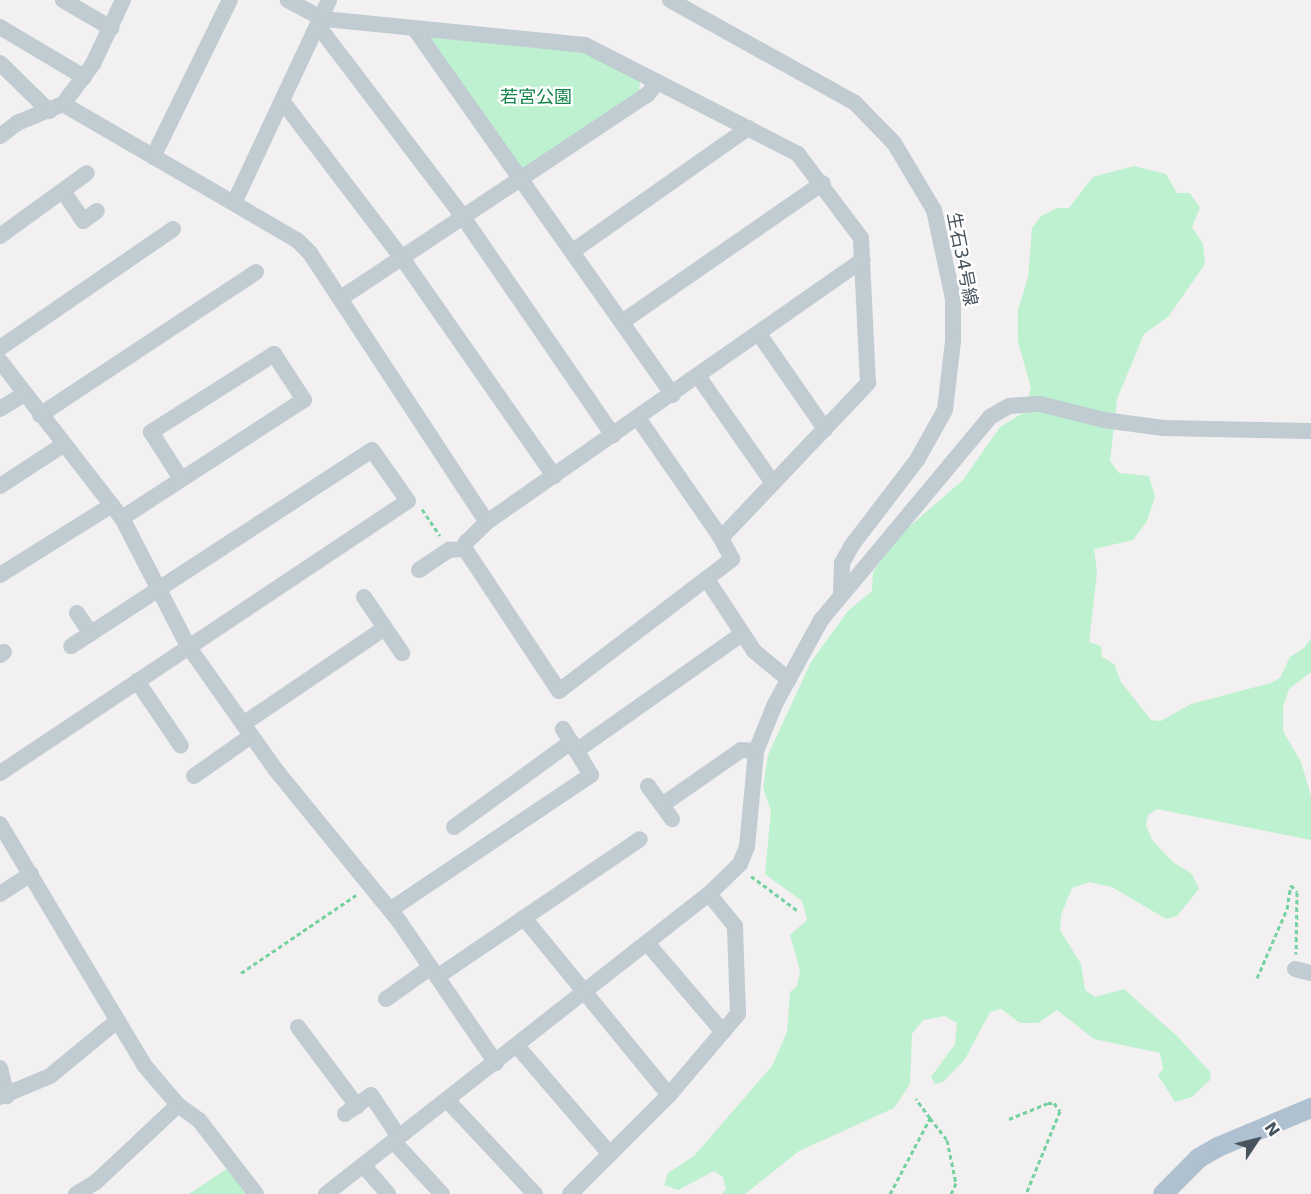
<!DOCTYPE html>
<meta charset="utf-8">
<style>
body{margin:0}
#map{position:relative;width:1311px;height:1194px;overflow:hidden;background:#f2f0f0;font-family:"DejaVu Sans","Noto Sans JP",sans-serif}
div>[style]{position:absolute}
.green>*{inset:0;background:#bdf1d0}
.path>*{height:3px;margin-top:-1.5px;transform-origin:0;background:repeating-linear-gradient(90deg,#74d1a0 0 4.5px,transparent 0 7.5px)}
.minor>*{height:16px;margin:-8px;padding:0 8px;transform-origin:8px;border-radius:8px;background:#c0cbd2}
.major>*{height:20px;margin:-10px;padding:0 10px;transform-origin:10px;border-radius:10px;background:#afc0d0}
span{translate:-50% -50%;white-space:nowrap;text-align:center;line-height:1.15;-webkit-text-stroke:4.5px #fff;paint-order:stroke}
.park-label{font-size:18px;color:#148349}
.street-label{font-size:18px;color:#47545e}
.north{position:absolute;left:1227px;top:1110px;width:60px;height:60px;-webkit-text-stroke:4px #fff;paint-order:stroke;rotate:55deg;font-size:16px;font-weight:700;line-height:24px;text-align:center;color:#47545e}
.north::after{content:'';display:block;margin:auto;width:21px;height:27px;background:#47545e;clip-path:polygon(50% 0,100% 100%,50% 72%,0 100%)}
</style>
<div id="map">
<div class="green">
<div style="clip-path:polygon(434px 32px,580px 49px,640px 81px,639px 93px,521px 171px,427px 41px)"></div>
<div style="clip-path:polygon(1134px 166px,1166px 174px,1177px 193px,1190px 193px,1200px 208px,1192px 227px,1203px 244px,1205px 264px,1168px 317px,1144px 334px,1117px 399px,1110px 461px,1119px 473px,1149px 476px,1155px 497px,1147px 521px,1133px 540px,1094px 549px,1097px 573px,1089px 642px,1101px 646px,1102px 657px,1114px 664px,1121px 682px,1151px 720px,1161px 721px,1191px 704px,1271px 683px,1280px 678px,1290px 657px,1304px 648px,1311px 638px,1311px 672px,1289px 689px,1283px 707px,1283px 731px,1301px 762px,1311px 796px,1311px 840px,1157px 809px,1148px 815px,1146px 825px,1152px 840px,1173px 862px,1192px 874px,1199px 889px,1177px 916px,1166px 919px,1112px 887px,1089px 882px,1072px 888px,1061px 915px,1060px 930px,1081px 964px,1085px 990px,1095px 997px,1124px 989px,1177px 1036px,1211px 1073px,1210px 1080px,1192px 1097px,1175px 1102px,1158px 1075px,1163px 1069px,1160px 1053px,1094px 1039px,1057px 1010px,1038px 1023px,1020px 1023px,1001px 1009px,990px 1012px,965px 1059px,943px 1082px,935px 1084px,931px 1077px,955px 1044px,957px 1023px,945px 1016px,923px 1020px,912px 1034px,910px 1084px,894px 1108px,799px 1151px,745px 1194px,722px 1194px,726px 1189px,723px 1177px,714px 1171px,678px 1190px,664px 1185px,668px 1173px,694px 1156px,772px 1066px,787px 1032px,790px 992px,797px 986px,800px 971px,790px 935px,807px 920px,802px 901px,765px 874px,771px 811px,763px 788px,768px 755px,811px 662px,848px 611px,872px 591px,873px 572px,895px 539px,963px 480px,1000px 427px,1023px 413px,1031px 388px,1018px 342px,1018px 310px,1028px 277px,1032px 228px,1041px 216px,1057px 208px,1069px 208px,1093px 177px)"></div>
<div style="clip-path:polygon(228px 1168px,246px 1194px,189px 1194px)"></div>
</div>
<div class="path">
<div style="left:422px;top:509px;width:32px;rotate:56deg"></div>
<div style="left:751px;top:876px;width:59px;rotate:36.7deg"></div>
<div style="left:241px;top:973px;width:139px;rotate:-34.1deg"></div>
<div style="left:1257px;top:978px;width:75px;rotate:-66.5deg"></div>
<div style="left:1287px;top:909px;width:24px;rotate:-81deg"></div>
<div style="left:1291px;top:885px;width:9px;rotate:49deg"></div>
<div style="left:1297px;top:892px;width:62px;rotate:90.9deg"></div>
<div style="left:930px;top:1118px;width:28px;rotate:52deg"></div>
<div style="left:947px;top:1140px;width:44px;rotate:78.2deg"></div>
<div style="left:956px;top:1183px;width:12px;rotate:114deg"></div>
<div style="left:1009px;top:1119px;width:42px;rotate:-22.3deg"></div>
<div style="left:1048px;top:1103px;width:6px"></div>
<div style="left:1054px;top:1103px;width:10px;rotate:53deg"></div>
<div style="left:1060px;top:1111px;width:90px;rotate:112.3deg"></div>
<div style="left:890px;top:1194px;width:86px;rotate:-62.2deg"></div>
<div style="left:930px;top:1118px;width:24px;rotate:-126deg"></div>
</div>
<div class="minor">
<div style="left:63px;top:0;width:56px;rotate:30.3deg"></div>
<div style="left:670px;top:0;width:212px;rotate:29.1deg"></div>
<div style="left:855px;top:103px;width:56px;rotate:45.7deg"></div>
<div style="left:894px;top:143px;width:78px;rotate:59.2deg"></div>
<div style="left:934px;top:210px;width:91px;rotate:77.9deg"></div>
<div style="left:953px;top:299px;width:42px;rotate:90deg"></div>
<div style="left:953px;top:341px;width:69px;rotate:96.6deg"></div>
<div style="left:945px;top:410px;width:57px;rotate:119.2deg"></div>
<div style="left:917px;top:460px;width:107px;rotate:127.4deg"></div>
<div style="left:852px;top:545px;width:21px;rotate:119deg"></div>
<div style="left:842px;top:563px;width:28px;rotate:92deg"></div>
<div style="left:0;top:27px;width:98px;rotate:30.8deg"></div>
<div style="left:319px;top:27px;width:238px;rotate:52.8deg"></div>
<div style="left:463px;top:217px;width:265px;rotate:55.5deg"></div>
<div style="left:414px;top:28px;width:449px;rotate:54.8deg"></div>
<div style="left:0;top:63px;width:69px;rotate:44.4deg"></div>
<div style="left:283px;top:102px;width:196px;rotate:52.7deg"></div>
<div style="left:402px;top:258px;width:266px;rotate:55.1deg"></div>
<div style="left:63px;top:104px;width:271px;rotate:30.2deg"></div>
<div style="left:297px;top:240px;width:18px;rotate:45deg"></div>
<div style="left:310px;top:253px;width:322px;rotate:56.7deg"></div>
<div style="left:487px;top:522px;width:29px;rotate:136deg"></div>
<div style="left:466px;top:542px;width:7px;rotate:98deg"></div>
<div style="left:465px;top:549px;width:170px;rotate:56.5deg"></div>
<div style="left:559px;top:691px;width:218px;rotate:-37.3deg"></div>
<div style="left:732px;top:559px;width:24px;rotate:-118deg"></div>
<div style="left:721px;top:538px;width:214px;rotate:-46.5deg"></div>
<div style="left:868px;top:383px;width:145px;rotate:-92.8deg"></div>
<div style="left:861px;top:238px;width:105px;rotate:-126.9deg"></div>
<div style="left:798px;top:154px;width:239px;rotate:-152.9deg"></div>
<div style="left:585px;top:45px;width:263px;rotate:-174.3deg"></div>
<div style="left:323px;top:19px;width:40px;rotate:-152deg"></div>
<div style="left:0;top:136px;width:21px;rotate:-37deg"></div>
<div style="left:17px;top:123px;width:50px;rotate:-22.4deg"></div>
<div style="left:63px;top:104px;width:50px;rotate:-53.1deg"></div>
<div style="left:93px;top:64px;width:71px;rotate:-64.9deg"></div>
<div style="left:153px;top:157px;width:175px;rotate:-63.9deg"></div>
<div style="left:63px;top:191px;width:36px;rotate:56deg"></div>
<div style="left:83px;top:221px;width:17px;rotate:-36deg"></div>
<div style="left:234px;top:203px;width:224px;rotate:-64.9deg"></div>
<div style="left:0;top:236px;width:107px;rotate:-35.9deg"></div>
<div style="left:573px;top:251px;width:214px;rotate:-35.1deg"></div>
<div style="left:341px;top:298px;width:367px;rotate:-33.6deg"></div>
<div style="left:647px;top:95px;width:17px;rotate:-50deg"></div>
<div style="left:622px;top:322px;width:244px;rotate:-34.7deg"></div>
<div style="left:759px;top:334px;width:116px;rotate:55.2deg"></div>
<div style="left:0;top:348px;width:210px;rotate:-34.5deg"></div>
<div style="left:0;top:361px;width:199px;rotate:52.2deg"></div>
<div style="left:122px;top:518px;width:144px;rotate:62.7deg"></div>
<div style="left:188px;top:646px;width:151px;rotate:54.7deg"></div>
<div style="left:275px;top:769px;width:196px;rotate:50.8deg"></div>
<div style="left:399px;top:921px;width:172px;rotate:55.7deg"></div>
<div style="left:698px;top:376px;width:131px;rotate:55deg"></div>
<div style="left:0;top:409px;width:28px;rotate:-32deg"></div>
<div style="left:40px;top:415px;width:259px;rotate:-33.5deg"></div>
<div style="left:638px;top:418px;width:146px;rotate:55.3deg"></div>
<div style="left:0;top:486px;width:75px;rotate:-33.1deg"></div>
<div style="left:122px;top:518px;width:217px;rotate:-33deg"></div>
<div style="left:304px;top:400px;width:55px;rotate:-123.1deg"></div>
<div style="left:274px;top:354px;width:146px;rotate:147.6deg"></div>
<div style="left:151px;top:432px;width:56px;rotate:57.4deg"></div>
<div style="left:487px;top:522px;width:458px;rotate:-34.9deg"></div>
<div style="left:419px;top:570px;width:36px;rotate:-34deg"></div>
<div style="left:449px;top:550px;width:16px;rotate:-4deg"></div>
<div style="left:0;top:575px;width:132px;rotate:-32deg"></div>
<div style="left:708px;top:581px;width:84px;rotate:56.7deg"></div>
<div style="left:754px;top:651px;width:45px;rotate:39.6deg"></div>
<div style="left:364px;top:597px;width:68px;rotate:55.8deg"></div>
<div style="left:77px;top:613px;width:25px;rotate:56deg"></div>
<div style="left:0;top:655px;width:5px;rotate:-37deg"></div>
<div style="left:137px;top:681px;width:78px;rotate:55.9deg"></div>
<div style="left:243px;top:724px;width:171px;rotate:-34.1deg"></div>
<div style="left:576px;top:751px;width:203px;rotate:-35.2deg"></div>
<div style="left:0;top:773px;width:490px;rotate:-33.7deg"></div>
<div style="left:408px;top:501px;width:62px;rotate:-125.2deg"></div>
<div style="left:372px;top:450px;width:359px;rotate:146.9deg"></div>
<div style="left:194px;top:776px;width:70px;rotate:-35.1deg"></div>
<div style="left:648px;top:786px;width:41px;rotate:54deg"></div>
<div style="left:662px;top:805px;width:96px;rotate:-34.8deg"></div>
<div style="left:741px;top:750px;width:15px;rotate:4deg"></div>
<div style="left:0;top:824px;width:281px;rotate:59.1deg"></div>
<div style="left:144px;top:1065px;width:52px;rotate:49.6deg"></div>
<div style="left:178px;top:1105px;width:26px;rotate:36deg"></div>
<div style="left:199px;top:1120px;width:93px;rotate:52.4deg"></div>
<div style="left:454px;top:827px;width:145px;rotate:-36deg"></div>
<div style="left:0;top:894px;width:37px;rotate:-33deg"></div>
<div style="left:390px;top:910px;width:242px;rotate:-33.9deg"></div>
<div style="left:591px;top:775px;width:54px;rotate:-121.3deg"></div>
<div style="left:524px;top:918px;width:229px;rotate:50.7deg"></div>
<div style="left:647px;top:943px;width:117px;rotate:49.5deg"></div>
<div style="left:1295px;top:969px;width:16px;rotate:14deg"></div>
<div style="left:437px;top:977px;width:245px;rotate:-34.2deg"></div>
<div style="left:386px;top:999px;width:55px;rotate:-35.4deg"></div>
<div style="left:298px;top:1027px;width:99px;rotate:53.2deg"></div>
<div style="left:517px;top:1046px;width:143px;rotate:49.3deg"></div>
<div style="left:0;top:1068px;width:29px;rotate:76deg"></div>
<div style="left:0;top:1097px;width:54px;rotate:-22.8deg"></div>
<div style="left:50px;top:1076px;width:87px;rotate:-39.4deg"></div>
<div style="left:447px;top:1100px;width:129px;rotate:46.9deg"></div>
<div style="left:345px;top:1114px;width:32px;rotate:-36deg"></div>
<div style="left:371px;top:1095px;width:50px;rotate:56.3deg"></div>
<div style="left:393px;top:1141px;width:72px;rotate:47.2deg"></div>
<div style="left:363px;top:1165px;width:38px;rotate:49deg"></div>
<div style="left:76px;top:1194px;width:23px;rotate:-31deg"></div>
<div style="left:96px;top:1182px;width:112px;rotate:-43.2deg"></div>
<div style="left:326px;top:1194px;width:487px;rotate:-38.1deg"></div>
<div style="left:709px;top:894px;width:43px;rotate:-44.1deg"></div>
<div style="left:740px;top:864px;width:18px;rotate:-68deg"></div>
<div style="left:747px;top:847px;width:96px;rotate:-84.6deg"></div>
<div style="left:756px;top:751px;width:51px;rotate:-68deg"></div>
<div style="left:775px;top:704px;width:96px;rotate:-61.3deg"></div>
<div style="left:821px;top:620px;width:264px;rotate:-50.2deg"></div>
<div style="left:990px;top:417px;width:22px;rotate:-30deg"></div>
<div style="left:1009px;top:406px;width:31px;rotate:-4deg"></div>
<div style="left:1040px;top:404px;width:66px;rotate:14deg"></div>
<div style="left:1104px;top:420px;width:60px;rotate:7.7deg"></div>
<div style="left:1163px;top:428px;width:148px;rotate:1.2deg"></div>
<div style="left:570px;top:1194px;width:140px;rotate:-45deg"></div>
<div style="left:669px;top:1095px;width:106px;rotate:-49.6deg"></div>
<div style="left:738px;top:1014px;width:88px;rotate:-92deg"></div>
<div style="left:735px;top:926px;width:41px;rotate:-129.1deg"></div>
</div>
<div class="major">
<div style="left:1163px;top:1194px;width:51px;rotate:-45deg"></div>
<div style="left:1199px;top:1158px;width:22px;rotate:-30deg"></div>
<div style="left:1218px;top:1147px;width:101px;rotate:-22.8deg"></div>
</div>
<div class="park-label">
<span style="left:536px;top:97px">若宮公園</span>
</div>
<div class="street-label">
<span style="left:962px;top:259px;rotate:79deg">生石34号線</span>
</div>
<div class="north">N</div>
</div>
